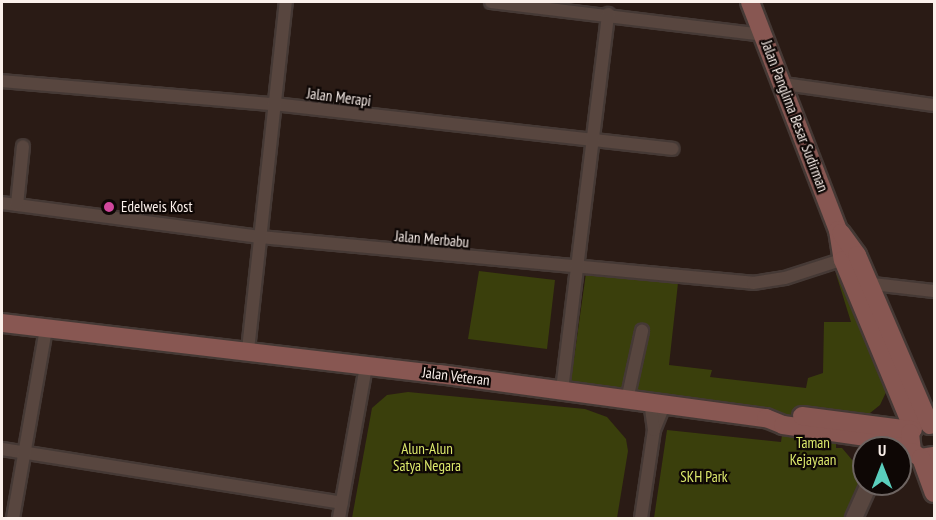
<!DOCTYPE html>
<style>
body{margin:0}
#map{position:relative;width:936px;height:520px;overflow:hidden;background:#2a1b15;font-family:"PT Sans Narrow",sans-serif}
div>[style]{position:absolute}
.green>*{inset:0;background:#3a3f0c}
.roads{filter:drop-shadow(2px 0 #453935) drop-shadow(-2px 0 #453935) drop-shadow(0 2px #453935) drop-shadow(0 -2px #453935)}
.minor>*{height:12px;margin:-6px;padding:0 6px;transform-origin:6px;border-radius:6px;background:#58463f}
.tertiary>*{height:16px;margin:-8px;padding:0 8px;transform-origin:8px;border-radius:8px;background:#58463f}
.secondary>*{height:18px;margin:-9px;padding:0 9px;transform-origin:9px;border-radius:9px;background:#885752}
.dots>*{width:16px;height:16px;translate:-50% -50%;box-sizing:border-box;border:3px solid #0e0705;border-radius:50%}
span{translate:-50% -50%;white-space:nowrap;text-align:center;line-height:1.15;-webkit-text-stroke:4.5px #0e0705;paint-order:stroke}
.street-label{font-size:15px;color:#fbf0eb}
.poi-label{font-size:15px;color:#fbf0eb}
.left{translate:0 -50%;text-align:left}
.park-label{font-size:15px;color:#dce86c}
.frame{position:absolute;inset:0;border:3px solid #fbf0eb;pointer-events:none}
.north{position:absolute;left:852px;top:436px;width:60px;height:60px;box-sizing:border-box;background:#0e0705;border:2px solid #6d6461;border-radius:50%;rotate:0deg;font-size:16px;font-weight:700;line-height:24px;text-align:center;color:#fbf0eb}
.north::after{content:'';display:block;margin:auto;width:21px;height:27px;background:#5acebd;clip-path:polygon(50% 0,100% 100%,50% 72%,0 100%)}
</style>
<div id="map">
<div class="green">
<div style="clip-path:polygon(851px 268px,889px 386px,880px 405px,850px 429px,570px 387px,586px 273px,678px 283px,669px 365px,712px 370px,710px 377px,806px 388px,808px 378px,823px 373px,824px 322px,851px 322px,836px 274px)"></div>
<div style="clip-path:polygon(479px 271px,555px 280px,547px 349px,468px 339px)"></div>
<div style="clip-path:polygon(408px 392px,585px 409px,607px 417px,626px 439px,628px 451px,617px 518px,352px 518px,372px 408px,387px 395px)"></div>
<div style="clip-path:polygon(783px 428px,836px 437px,836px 448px,842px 448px,864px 474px,850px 518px,654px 518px,667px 430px,781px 442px)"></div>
</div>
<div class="roads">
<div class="minor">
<div style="left:491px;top:2px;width:274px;rotate:6.9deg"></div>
<div style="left:2px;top:81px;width:272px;rotate:4.9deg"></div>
<div style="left:273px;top:104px;width:402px;rotate:6.4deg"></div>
<div style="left:784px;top:84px;width:151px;rotate:8deg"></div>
<div style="left:2px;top:203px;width:260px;rotate:7.5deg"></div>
<div style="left:260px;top:237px;width:495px;rotate:5.3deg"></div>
<div style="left:753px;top:283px;width:32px;rotate:-9deg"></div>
<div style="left:785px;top:278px;width:68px;rotate:-17.9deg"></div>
<div style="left:17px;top:205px;width:59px;rotate:-84.2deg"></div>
<div style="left:864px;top:283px;width:70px;rotate:6.5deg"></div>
<div style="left:248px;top:350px;width:350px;rotate:-83.8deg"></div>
<div style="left:562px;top:390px;width:379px;rotate:-83deg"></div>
<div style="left:627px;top:400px;width:71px;rotate:-77.7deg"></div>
<div style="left:654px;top:430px;width:27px;rotate:-68deg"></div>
<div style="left:2px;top:449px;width:344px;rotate:9deg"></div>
<div style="left:13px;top:518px;width:193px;rotate:-80.1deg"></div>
<div style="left:339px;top:518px;width:154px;rotate:-79.9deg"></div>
<div style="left:641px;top:518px;width:89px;rotate:-81.6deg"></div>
<div style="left:654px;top:430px;width:27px;rotate:-98deg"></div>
</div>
<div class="tertiary">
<div style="left:854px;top:518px;width:37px;rotate:-66deg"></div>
</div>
<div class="secondary">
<div style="left:750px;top:2px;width:244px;rotate:68.9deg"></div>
<div style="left:838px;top:230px;width:30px;rotate:81deg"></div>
<div style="left:843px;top:260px;width:183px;rotate:67.5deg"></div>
<div style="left:841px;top:233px;width:27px;rotate:54deg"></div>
<div style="left:857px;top:255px;width:185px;rotate:66.8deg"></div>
<div style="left:2px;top:323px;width:440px;rotate:6.7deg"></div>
<div style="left:439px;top:374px;width:330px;rotate:7.7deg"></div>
<div style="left:766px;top:418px;width:18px;rotate:22deg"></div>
<div style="left:783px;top:425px;width:126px;rotate:8.2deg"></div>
<div style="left:802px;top:416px;width:111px;rotate:7.3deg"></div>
<div style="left:910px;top:433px;width:19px;rotate:84deg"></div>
<div style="left:912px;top:452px;width:11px;rotate:34deg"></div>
<div style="left:921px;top:458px;width:13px;rotate:-9deg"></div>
<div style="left:921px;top:458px;width:37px;rotate:70deg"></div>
</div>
</div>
<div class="dots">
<div style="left:109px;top:207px;background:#d1479c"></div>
</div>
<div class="street-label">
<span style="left:339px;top:97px;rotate:7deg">Jalan Merapi</span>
<span style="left:795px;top:116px;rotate:69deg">Jalan Panglima Besar Sudirman</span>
<span style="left:432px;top:239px;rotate:5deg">Jalan Merbabu</span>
<span style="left:456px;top:376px;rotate:7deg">Jalan Veteran</span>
</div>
<div class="poi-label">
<span class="left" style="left:121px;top:207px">Edelweis Kost</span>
</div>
<div class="park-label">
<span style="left:813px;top:451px">Taman<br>Kejayaan</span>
<span style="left:427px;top:457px">Alun-Alun<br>Satya Negara</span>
<span style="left:704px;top:477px">SKH Park</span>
</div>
<div class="frame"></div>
<div class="north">U</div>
</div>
